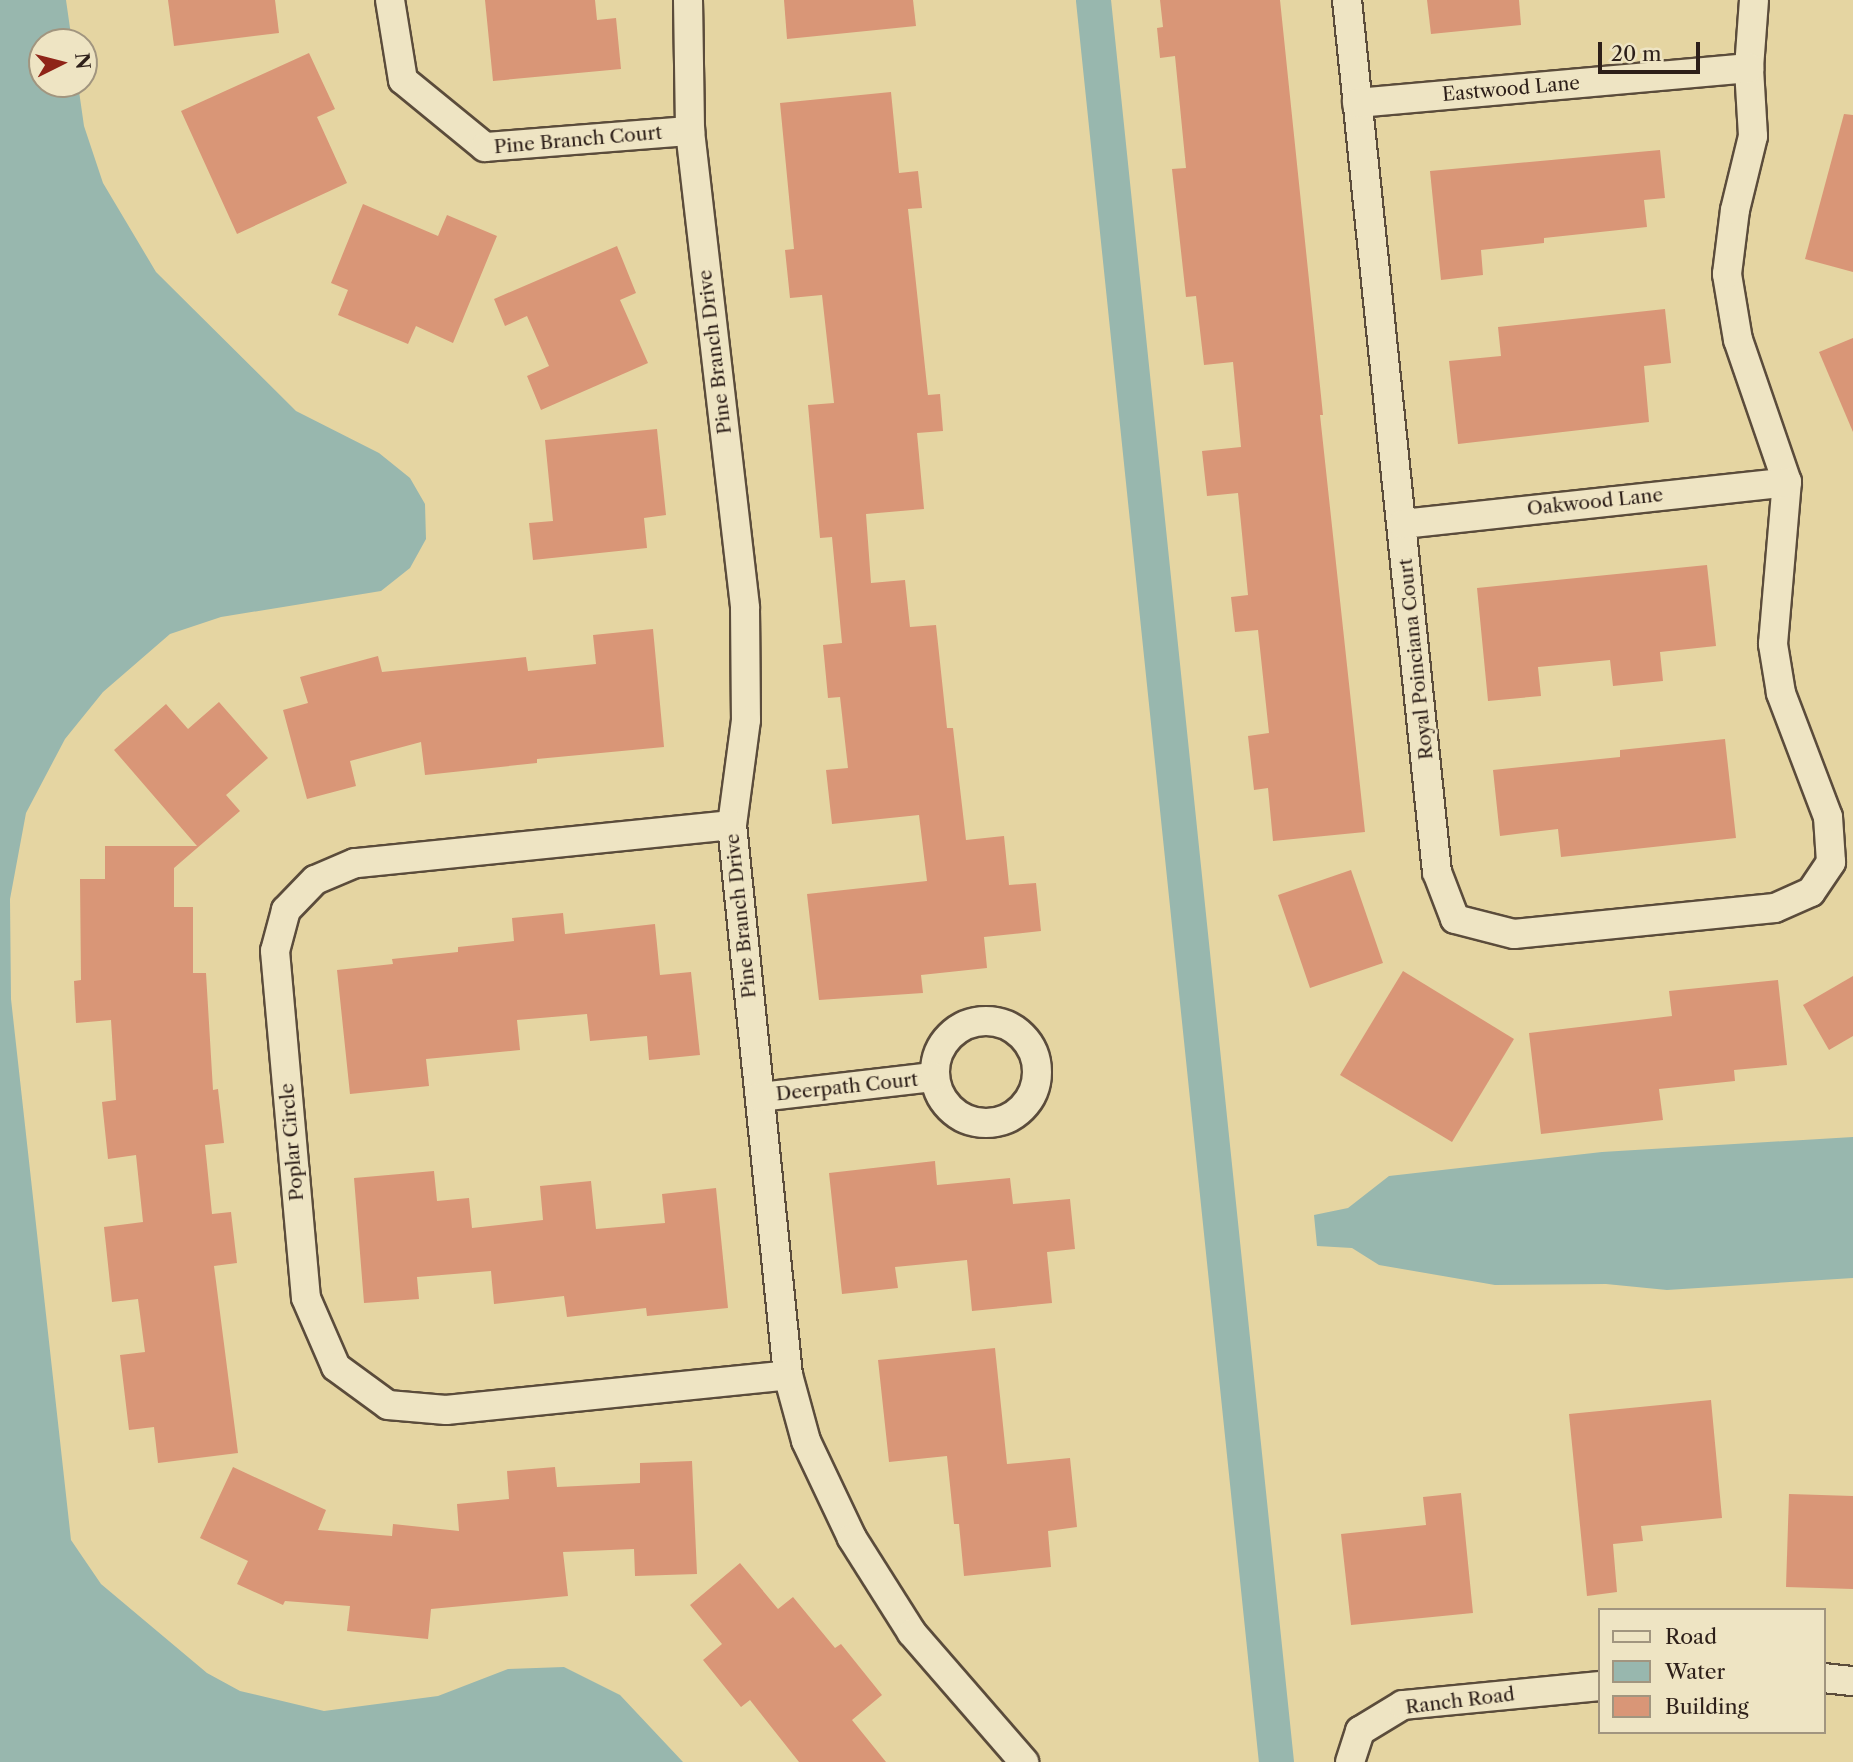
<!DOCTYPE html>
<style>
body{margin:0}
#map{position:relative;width:1853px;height:1762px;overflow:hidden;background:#e5d5a2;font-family:"Libre Caslon Text",serif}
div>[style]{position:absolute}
.water>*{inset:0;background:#98b7ae}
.canal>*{height:35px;margin:-17.5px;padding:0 17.5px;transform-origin:17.5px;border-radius:17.5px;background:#98b7ae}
.building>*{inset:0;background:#d99677}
.roads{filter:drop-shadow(2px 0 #5b4c3b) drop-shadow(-2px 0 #5b4c3b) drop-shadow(0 2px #5b4c3b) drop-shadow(0 -2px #5b4c3b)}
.minor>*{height:28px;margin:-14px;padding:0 14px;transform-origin:14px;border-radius:14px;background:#eee4c3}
.minor>.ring{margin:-14px;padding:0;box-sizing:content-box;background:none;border:28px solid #eee4c3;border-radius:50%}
span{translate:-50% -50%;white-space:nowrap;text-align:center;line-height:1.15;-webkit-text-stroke:6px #eee4c3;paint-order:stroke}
.street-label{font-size:19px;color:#2d1f19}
.legend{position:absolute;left:1598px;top:1608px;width:228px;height:126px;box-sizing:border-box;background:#eee4c3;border:2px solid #a1957f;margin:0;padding:9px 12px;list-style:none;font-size:21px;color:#2d1f19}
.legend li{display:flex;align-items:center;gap:14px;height:35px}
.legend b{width:35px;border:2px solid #a1957f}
.north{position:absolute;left:28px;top:28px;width:70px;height:70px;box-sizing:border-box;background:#eee4c3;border:2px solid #a1957f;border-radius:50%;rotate:84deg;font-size:19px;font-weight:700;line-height:28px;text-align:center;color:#2d1f19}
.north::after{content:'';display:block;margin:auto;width:24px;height:32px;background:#8f2418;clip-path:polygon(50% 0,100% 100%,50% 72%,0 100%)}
.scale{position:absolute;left:1598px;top:42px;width:102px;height:32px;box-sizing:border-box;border:4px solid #2d1f19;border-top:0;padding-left:9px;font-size:21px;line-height:24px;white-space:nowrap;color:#2d1f19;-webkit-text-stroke:5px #eee4c3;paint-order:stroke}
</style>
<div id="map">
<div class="water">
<div style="clip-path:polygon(0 0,66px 0,72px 42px,42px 42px,42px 84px,78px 84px,84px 126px,103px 183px,156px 272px,296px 411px,379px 453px,410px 478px,425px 504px,426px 539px,410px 568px,381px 591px,221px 617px,170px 634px,103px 692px,65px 739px,26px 813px,10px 899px,11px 999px,71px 1540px,101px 1584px,207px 1673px,240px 1691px,324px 1711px,438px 1696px,508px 1669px,564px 1667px,620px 1695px,683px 1762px,0 1762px)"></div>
<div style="clip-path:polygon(1853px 1137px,1853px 1278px,1667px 1290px,1606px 1284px,1495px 1285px,1379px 1265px,1352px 1248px,1317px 1246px,1314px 1215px,1348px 1208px,1389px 1176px,1602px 1152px)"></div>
</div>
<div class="canal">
<div style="left:1093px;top:0;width:1771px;rotate:84.07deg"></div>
</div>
<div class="building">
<div style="clip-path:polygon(168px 0,275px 0,279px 33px,174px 46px)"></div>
<div style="clip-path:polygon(485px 0,595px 0,597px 20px,616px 18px,621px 69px,493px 81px)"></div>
<div style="clip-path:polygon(784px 0,913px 0,916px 26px,787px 39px)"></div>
<div style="clip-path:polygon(1160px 0,1280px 0,1323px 415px,1320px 415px,1365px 832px,1273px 841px,1268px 788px,1254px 790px,1248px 736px,1269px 733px,1258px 630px,1235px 632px,1231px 597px,1248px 595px,1238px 493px,1207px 496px,1202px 451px,1241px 447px,1233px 362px,1204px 365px,1196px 296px,1186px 297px,1172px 169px,1186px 168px,1175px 56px,1160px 58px,1157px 28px,1163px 27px)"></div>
<div style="clip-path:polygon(1427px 0,1519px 0,1521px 25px,1431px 34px)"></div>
<div style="clip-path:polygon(309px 53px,335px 109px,317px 117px,347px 183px,237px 234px,181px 111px)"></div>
<div style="clip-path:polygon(891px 92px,899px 173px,918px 171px,922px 208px,908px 209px,928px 395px,940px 394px,943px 431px,917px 433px,924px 509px,866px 514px,871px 583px,905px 580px,910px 627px,936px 625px,947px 728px,953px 728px,966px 840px,1004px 836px,1009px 885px,1036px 883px,1041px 931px,984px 937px,987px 968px,921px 975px,923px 993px,819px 1000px,807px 894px,927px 881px,919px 815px,832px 824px,826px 770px,848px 768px,840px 697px,828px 698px,823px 645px,842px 643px,832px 537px,820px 538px,808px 405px,834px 403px,822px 295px,790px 298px,785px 250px,794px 249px,780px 103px)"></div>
<div style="clip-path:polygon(1844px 114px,1853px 115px,1853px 272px,1805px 259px)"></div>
<div style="clip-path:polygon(1660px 150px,1665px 198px,1644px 200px,1647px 227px,1544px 238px,1544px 243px,1481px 250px,1483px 275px,1441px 280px,1430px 171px)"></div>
<div style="clip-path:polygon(363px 204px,438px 236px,447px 215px,497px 236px,453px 343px,416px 326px,408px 344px,338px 315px,348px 290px,331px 283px)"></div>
<div style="clip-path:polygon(617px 246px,636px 293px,620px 300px,648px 363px,541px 410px,527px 376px,549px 366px,527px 316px,505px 326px,494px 299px)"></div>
<div style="clip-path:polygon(1665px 309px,1671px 363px,1644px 366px,1649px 422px,1458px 444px,1449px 361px,1501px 356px,1498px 327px)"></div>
<div style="clip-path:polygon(1853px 338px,1853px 432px,1819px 352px)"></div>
<div style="clip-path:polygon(657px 429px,666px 515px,644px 518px,647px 548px,533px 560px,529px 523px,553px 521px,545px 440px)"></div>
<div style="clip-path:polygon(1707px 565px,1716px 646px,1660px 652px,1663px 681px,1613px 686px,1610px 660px,1538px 667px,1541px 696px,1488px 701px,1477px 588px)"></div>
<div style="clip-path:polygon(653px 629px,664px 747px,537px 759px,537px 763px,425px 775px,421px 742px,350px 761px,356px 786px,307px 799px,283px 710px,308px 703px,300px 677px,378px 656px,382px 672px,526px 657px,528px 671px,596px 664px,593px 635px)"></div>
<div style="clip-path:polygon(219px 702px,268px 758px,226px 795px,240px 811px,174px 868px,174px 907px,193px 907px,193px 973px,206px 973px,213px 1090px,218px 1089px,224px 1143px,205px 1145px,212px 1214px,231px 1212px,237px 1263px,214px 1266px,238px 1453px,158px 1463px,154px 1427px,129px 1430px,120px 1355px,145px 1352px,138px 1299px,112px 1302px,104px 1227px,143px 1222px,136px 1155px,108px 1159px,102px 1102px,116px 1100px,111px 1020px,76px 1023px,74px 981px,81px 980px,80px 879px,105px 879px,105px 846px,197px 846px,114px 750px,166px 704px,188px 729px)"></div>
<div style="clip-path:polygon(1725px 739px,1736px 838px,1561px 857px,1558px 829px,1500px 836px,1493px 770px,1620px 757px,1620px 750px)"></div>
<div style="clip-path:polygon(1351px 870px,1383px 963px,1310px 988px,1278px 895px)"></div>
<div style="clip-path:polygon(563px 913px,565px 934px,655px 924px,660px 975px,691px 972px,700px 1055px,649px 1060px,647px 1036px,590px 1041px,587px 1014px,517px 1020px,520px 1050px,426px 1059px,429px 1086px,350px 1094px,337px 970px,393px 964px,392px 959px,458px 952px,458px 947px,514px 941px,512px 918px)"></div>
<div style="clip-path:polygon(1403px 971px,1514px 1039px,1452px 1142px,1340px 1075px)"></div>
<div style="clip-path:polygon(1853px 976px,1853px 1036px,1829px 1050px,1803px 1005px)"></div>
<div style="clip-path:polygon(1778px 980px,1787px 1065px,1734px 1070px,1735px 1081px,1659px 1089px,1663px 1120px,1541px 1134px,1529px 1033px,1672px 1016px,1669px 991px)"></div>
<div style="clip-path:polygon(935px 1161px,937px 1185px,1010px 1178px,1013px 1204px,1070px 1199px,1075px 1249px,1047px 1252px,1052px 1303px,972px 1311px,967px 1260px,895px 1267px,898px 1288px,842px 1294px,829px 1173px)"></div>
<div style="clip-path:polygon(434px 1171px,437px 1201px,469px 1198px,472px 1228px,543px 1220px,540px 1186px,591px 1181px,596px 1229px,665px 1223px,662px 1194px,716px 1188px,728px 1308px,647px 1316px,646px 1308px,567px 1317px,564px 1296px,494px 1304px,491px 1271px,417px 1277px,419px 1299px,364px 1303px,354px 1178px)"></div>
<div style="clip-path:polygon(995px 1348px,1007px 1464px,1070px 1458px,1077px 1527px,1048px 1531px,1051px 1567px,964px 1576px,959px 1524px,954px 1524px,947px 1456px,889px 1462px,878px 1360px)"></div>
<div style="clip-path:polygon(1711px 1400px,1722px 1518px,1641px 1526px,1643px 1541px,1613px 1544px,1617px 1592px,1587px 1596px,1569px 1414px)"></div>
<div style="clip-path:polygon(692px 1461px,697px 1574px,635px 1576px,634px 1549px,563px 1552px,568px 1596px,431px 1609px,428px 1639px,347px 1631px,350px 1606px,285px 1601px,283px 1605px,237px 1584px,248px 1561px,200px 1538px,233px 1467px,326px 1510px,318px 1530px,392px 1536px,393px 1524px,459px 1531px,457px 1504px,509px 1499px,507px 1471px,555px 1467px,557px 1487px,640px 1483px,640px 1463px)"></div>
<div style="clip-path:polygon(1461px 1493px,1473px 1613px,1351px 1625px,1341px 1534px,1426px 1525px,1423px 1497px)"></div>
<div style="clip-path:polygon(1789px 1494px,1853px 1496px,1853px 1589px,1786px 1587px)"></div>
<div style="clip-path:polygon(740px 1563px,778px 1609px,793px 1597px,835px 1648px,841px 1644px,882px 1695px,852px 1720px,886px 1762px,799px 1762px,750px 1700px,741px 1707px,703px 1660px,722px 1644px,690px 1605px)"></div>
</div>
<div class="roads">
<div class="minor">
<div style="left:390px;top:0;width:81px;rotate:80.8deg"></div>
<div style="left:403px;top:80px;width:106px;rotate:39.3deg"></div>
<div style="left:485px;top:147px;width:206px;rotate:-4.5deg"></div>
<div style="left:688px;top:0;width:131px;rotate:89.1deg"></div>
<div style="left:690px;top:131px;width:480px;rotate:83.4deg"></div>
<div style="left:745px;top:608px;width:112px;rotate:89.5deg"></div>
<div style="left:746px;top:720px;width:106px;rotate:97.6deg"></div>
<div style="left:732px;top:825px;width:553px;rotate:84.19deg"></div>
<div style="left:788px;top:1375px;width:68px;rotate:74.7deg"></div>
<div style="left:806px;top:1441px;width:107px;rotate:64.6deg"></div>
<div style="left:852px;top:1538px;width:112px;rotate:57.7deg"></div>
<div style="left:912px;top:1633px;width:171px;rotate:49deg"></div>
<div style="left:1347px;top:0;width:877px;rotate:84.11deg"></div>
<div style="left:1437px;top:872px;width:50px;rotate:69deg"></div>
<div style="left:1455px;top:919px;width:61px;rotate:14.3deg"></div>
<div style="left:1514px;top:934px;width:262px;rotate:-5.7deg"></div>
<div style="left:1775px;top:908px;width:39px;rotate:-24deg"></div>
<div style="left:1811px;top:892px;width:36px;rotate:-56deg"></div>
<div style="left:1831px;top:862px;width:45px;rotate:-93.8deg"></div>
<div style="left:1828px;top:817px;width:133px;rotate:-110.8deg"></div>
<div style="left:1781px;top:693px;width:50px;rotate:-99.3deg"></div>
<div style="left:1773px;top:644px;width:163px;rotate:-85.1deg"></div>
<div style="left:1787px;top:482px;width:150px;rotate:-109deg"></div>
<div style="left:1738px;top:340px;width:67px;rotate:-99.5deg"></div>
<div style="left:1727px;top:274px;width:64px;rotate:-82.9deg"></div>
<div style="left:1735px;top:210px;width:76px;rotate:-76.3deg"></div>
<div style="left:1753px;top:136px;width:68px;rotate:-93.4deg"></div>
<div style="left:1749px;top:68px;width:68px;rotate:-85.8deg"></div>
<div style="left:1357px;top:103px;width:394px;rotate:-5.1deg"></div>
<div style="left:1403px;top:524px;width:386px;rotate:-6.2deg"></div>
<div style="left:732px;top:825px;width:379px;rotate:174.2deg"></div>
<div style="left:355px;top:863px;width:43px;rotate:157deg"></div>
<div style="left:315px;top:880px;width:42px;rotate:134deg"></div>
<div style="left:286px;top:910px;width:42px;rotate:105deg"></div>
<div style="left:275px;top:951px;width:348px;rotate:84.9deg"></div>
<div style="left:306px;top:1298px;width:75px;rotate:66.5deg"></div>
<div style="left:336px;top:1367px;width:64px;rotate:36.2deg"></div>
<div style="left:388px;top:1405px;width:58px;rotate:4.9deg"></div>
<div style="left:446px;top:1410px;width:344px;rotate:-5.8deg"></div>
<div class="ring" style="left:935px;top:1021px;width:74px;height:74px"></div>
<div style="left:760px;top:1097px;width:175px;rotate:-6.6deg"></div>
<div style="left:1823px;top:1678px;width:30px;rotate:6deg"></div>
<div style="left:1350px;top:1762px;width:33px;rotate:-72deg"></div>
<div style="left:1360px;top:1731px;width:50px;rotate:-31.2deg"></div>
<div style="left:1403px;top:1705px;width:197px;rotate:-5.5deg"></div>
</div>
</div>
<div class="street-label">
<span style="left:1511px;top:89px;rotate:-5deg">Eastwood Lane</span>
<span style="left:578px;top:140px;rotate:-5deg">Pine Branch Court</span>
<span style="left:715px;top:352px;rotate:-97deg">Pine Branch Drive</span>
<span style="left:1595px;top:502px;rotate:-6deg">Oakwood Lane</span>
<span style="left:1416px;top:659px;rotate:-96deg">Royal Poinciana Court</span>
<span style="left:741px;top:916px;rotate:-96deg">Pine Branch Drive</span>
<span style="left:847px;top:1087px;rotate:-6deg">Deerpath Court</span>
<span style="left:292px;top:1142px;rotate:-95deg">Poplar Circle</span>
<span style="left:1460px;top:1701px;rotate:-7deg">Ranch Road</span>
</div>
<ul class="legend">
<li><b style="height:9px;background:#eee4c3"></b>Road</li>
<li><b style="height:19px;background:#98b7ae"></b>Water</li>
<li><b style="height:19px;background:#d99677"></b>Building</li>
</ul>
<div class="north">N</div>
<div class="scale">20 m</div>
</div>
